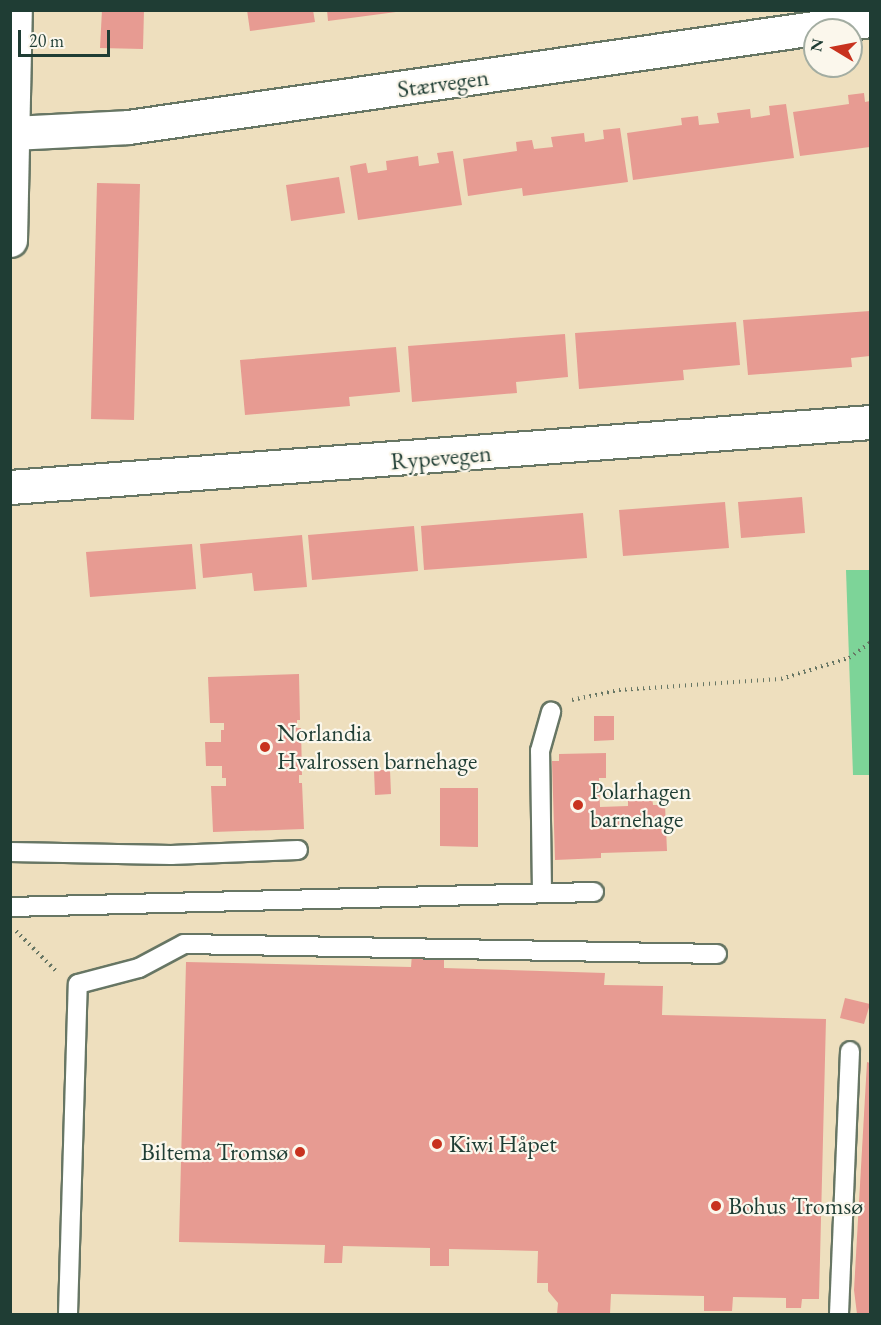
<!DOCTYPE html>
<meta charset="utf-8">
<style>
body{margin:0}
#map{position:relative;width:881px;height:1325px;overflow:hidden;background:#eedfbe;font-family:"EB Garamond",serif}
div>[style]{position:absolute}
.green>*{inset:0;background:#7dd498}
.building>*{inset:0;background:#e79b92}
.path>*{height:4px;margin-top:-2px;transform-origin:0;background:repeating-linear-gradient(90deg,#677664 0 1.5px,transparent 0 6px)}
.roads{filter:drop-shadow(2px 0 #677664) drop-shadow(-2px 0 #677664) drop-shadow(0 2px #677664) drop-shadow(0 -2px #677664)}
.lane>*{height:18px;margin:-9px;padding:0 9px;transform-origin:9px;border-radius:9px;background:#fff}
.street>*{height:33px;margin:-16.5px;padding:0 16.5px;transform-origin:16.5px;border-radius:16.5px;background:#fff}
.dots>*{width:16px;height:16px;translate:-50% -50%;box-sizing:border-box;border:3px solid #fbf7ec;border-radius:50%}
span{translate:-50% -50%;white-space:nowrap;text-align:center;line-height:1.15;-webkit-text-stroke:4.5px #fbf7ec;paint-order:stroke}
.street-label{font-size:24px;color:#1f3d34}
.poi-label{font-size:24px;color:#1f3d34}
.left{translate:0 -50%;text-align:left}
.right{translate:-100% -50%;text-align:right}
.frame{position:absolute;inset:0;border:12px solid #1f3d34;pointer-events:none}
.north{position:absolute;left:803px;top:18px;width:60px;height:60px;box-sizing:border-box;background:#fbf7ec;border:2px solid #a3ada2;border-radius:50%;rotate:280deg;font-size:16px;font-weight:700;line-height:24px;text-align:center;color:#1f3d34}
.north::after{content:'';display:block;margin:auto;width:21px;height:27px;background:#c8321e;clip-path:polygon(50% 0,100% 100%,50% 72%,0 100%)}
.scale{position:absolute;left:18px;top:30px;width:92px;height:27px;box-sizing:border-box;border:3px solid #1f3d34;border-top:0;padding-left:8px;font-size:18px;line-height:21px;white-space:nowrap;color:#1f3d34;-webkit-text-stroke:4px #fbf7ec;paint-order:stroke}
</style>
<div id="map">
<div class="green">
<div style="clip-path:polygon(846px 570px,870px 570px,870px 775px,853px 775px)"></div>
</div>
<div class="building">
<div style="clip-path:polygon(102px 10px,144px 10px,143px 49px,100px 48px)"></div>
<div style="clip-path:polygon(247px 10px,313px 10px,315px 22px,250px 31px)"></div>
<div style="clip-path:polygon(327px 10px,396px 10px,396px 12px,328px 21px)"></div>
<div style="clip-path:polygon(864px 93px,865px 102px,870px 101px,870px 147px,800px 156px,793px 112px,849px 104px,848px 95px)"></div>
<div style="clip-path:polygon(786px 104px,794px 158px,633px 180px,627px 133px,682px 125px,681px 118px,698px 116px,699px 125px,719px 123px,717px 113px,750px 109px,751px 118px,770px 115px,769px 106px)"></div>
<div style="clip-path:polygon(620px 128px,628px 182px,523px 196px,522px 188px,468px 196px,463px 159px,517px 151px,516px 142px,532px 140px,534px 149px,553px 147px,551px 137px,584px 133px,585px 142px,604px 139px,603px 130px)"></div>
<div style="clip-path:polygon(453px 151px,462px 205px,358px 220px,350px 166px,366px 163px,368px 173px,387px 170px,386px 161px,418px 156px,419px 166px,439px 163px,437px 153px)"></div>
<div style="clip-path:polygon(339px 177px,345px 213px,291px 221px,286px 185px)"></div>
<div style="clip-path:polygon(97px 183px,140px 184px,134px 420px,91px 419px)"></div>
<div style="clip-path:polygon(870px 311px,870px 356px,851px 358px,852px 367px,748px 375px,743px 320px)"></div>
<div style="clip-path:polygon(736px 322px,740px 365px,683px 370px,684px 380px,579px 389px,575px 333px)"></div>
<div style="clip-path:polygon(565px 334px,568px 377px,516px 382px,517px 393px,412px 402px,408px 346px)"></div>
<div style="clip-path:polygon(396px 347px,400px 392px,349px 397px,350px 406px,245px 415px,240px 360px)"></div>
<div style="clip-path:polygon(802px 497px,805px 533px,741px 538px,738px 502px)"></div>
<div style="clip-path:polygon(725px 502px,729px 548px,623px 556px,619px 510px)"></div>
<div style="clip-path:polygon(583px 513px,587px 558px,424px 570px,421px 526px)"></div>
<div style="clip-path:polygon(414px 526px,418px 571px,312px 580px,308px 535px)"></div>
<div style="clip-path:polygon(302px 535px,307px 587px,254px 591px,252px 573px,203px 578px,200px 544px)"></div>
<div style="clip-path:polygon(192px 544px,196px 589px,90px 597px,86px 552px)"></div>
<div style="clip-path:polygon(299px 674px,300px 720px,297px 720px,297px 728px,301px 728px,302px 775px,299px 775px,299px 783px,302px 783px,304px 829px,213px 832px,211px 786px,226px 786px,226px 778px,222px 778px,222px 766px,206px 766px,205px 742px,221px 742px,221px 730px,224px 730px,224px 723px,210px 723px,208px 677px)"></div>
<div style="clip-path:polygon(594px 716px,614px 716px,614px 740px,594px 741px)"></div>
<div style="clip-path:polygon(606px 753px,606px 778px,599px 778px,600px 807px,628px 806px,628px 797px,652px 796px,653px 805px,665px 805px,667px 851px,601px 853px,601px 858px,555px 860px,552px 761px,559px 761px,559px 754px)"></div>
<div style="clip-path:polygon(374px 770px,390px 770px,391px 794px,375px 795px)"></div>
<div style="clip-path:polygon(440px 788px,478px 788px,478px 847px,440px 846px)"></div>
<div style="clip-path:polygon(412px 954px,444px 955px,444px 968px,605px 973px,604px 985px,663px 986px,662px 1015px,826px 1019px,819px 1299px,802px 1299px,801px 1308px,786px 1308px,786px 1298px,733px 1297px,732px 1311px,704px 1311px,704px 1296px,611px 1294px,610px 1314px,557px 1314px,558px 1303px,548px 1291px,548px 1283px,537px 1283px,538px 1251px,449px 1249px,449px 1266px,430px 1266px,430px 1248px,343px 1246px,342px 1263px,324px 1263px,325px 1245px,179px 1242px,186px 962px,411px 967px)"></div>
<div style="clip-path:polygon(845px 998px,870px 1004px,864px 1024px,840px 1018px)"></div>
<div style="clip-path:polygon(867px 1062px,870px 1063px,870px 1314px,857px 1314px,854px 1290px)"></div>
</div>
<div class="path">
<div style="left:572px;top:700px;width:48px;rotate:-12deg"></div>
<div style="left:619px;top:690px;width:162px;rotate:-3.9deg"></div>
<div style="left:781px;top:679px;width:71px;rotate:-17.2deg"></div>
<div style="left:849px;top:658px;width:26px;rotate:-36deg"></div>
<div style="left:16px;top:931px;width:58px;rotate:45deg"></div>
</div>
<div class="roads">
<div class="lane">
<div style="left:10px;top:852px;width:161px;rotate:1.1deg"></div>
<div style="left:171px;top:855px;width:127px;rotate:-2.3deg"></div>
<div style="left:542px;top:892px;width:141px;rotate:-90.8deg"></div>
<div style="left:540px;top:751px;width:41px;rotate:-74.2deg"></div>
<div style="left:10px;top:907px;width:584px;rotate:-1.47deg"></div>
<div style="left:68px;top:1314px;width:330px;rotate:-88.3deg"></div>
<div style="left:78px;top:984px;width:63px;rotate:-14.7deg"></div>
<div style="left:139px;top:968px;width:51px;rotate:-28.1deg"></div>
<div style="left:184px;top:944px;width:533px;rotate:1.07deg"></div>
<div style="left:839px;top:1314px;width:263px;rotate:-87.6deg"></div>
</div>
<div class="street">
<div style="left:14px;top:133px;width:114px;rotate:-3deg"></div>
<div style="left:128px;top:127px;width:750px;rotate:-8.21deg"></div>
<div style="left:10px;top:240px;width:230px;rotate:-88.8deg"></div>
<div style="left:10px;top:487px;width:862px;rotate:-4.32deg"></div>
</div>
</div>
<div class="dots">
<div style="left:265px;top:747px;background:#c8321e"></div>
<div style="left:578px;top:805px;background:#c8321e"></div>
<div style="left:437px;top:1144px;background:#c8321e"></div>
<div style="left:300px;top:1152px;background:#c8321e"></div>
<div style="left:716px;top:1206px;background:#c8321e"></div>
</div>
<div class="street-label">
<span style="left:443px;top:83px;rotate:-8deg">Stærvegen</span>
<span style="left:441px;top:457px;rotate:-5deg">Rypevegen</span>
</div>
<div class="poi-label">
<span class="left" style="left:277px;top:747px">Norlandia<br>Hvalrossen barnehage</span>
<span class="left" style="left:590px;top:805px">Polarhagen<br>barnehage</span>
<span class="left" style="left:449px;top:1144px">Kiwi Håpet</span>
<span class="right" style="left:288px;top:1152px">Biltema Tromsø</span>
<span class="left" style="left:728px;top:1206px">Bohus Tromsø</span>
</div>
<div class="frame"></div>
<div class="north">N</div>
<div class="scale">20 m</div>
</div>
